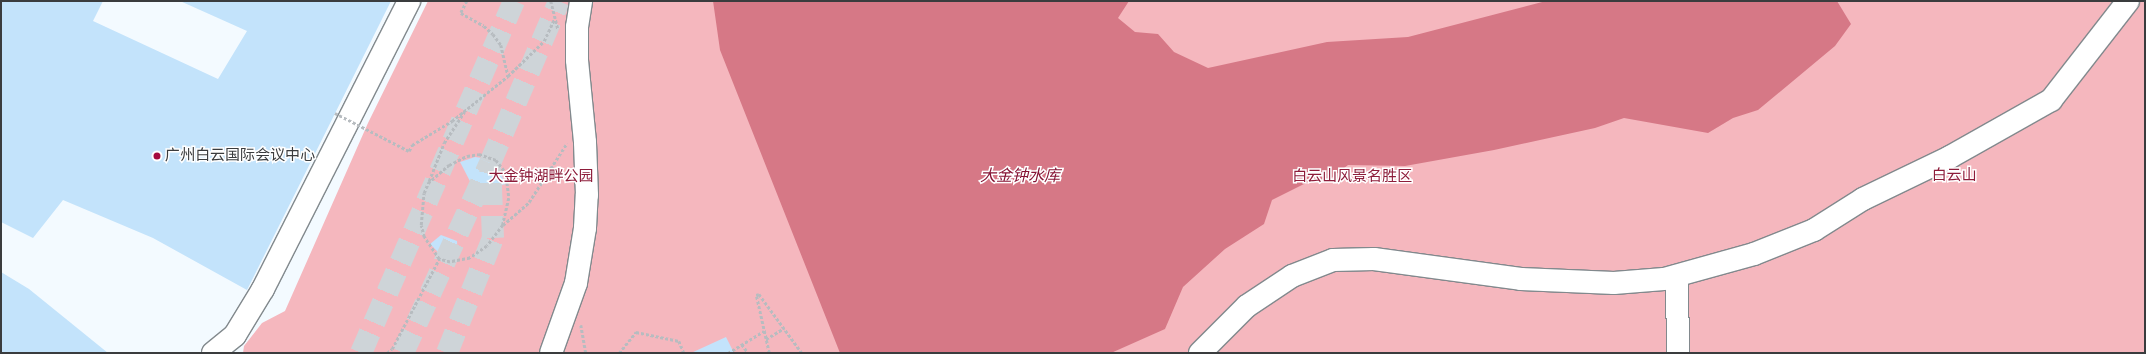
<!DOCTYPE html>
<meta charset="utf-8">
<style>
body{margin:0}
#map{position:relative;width:2146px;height:354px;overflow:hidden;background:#f3faff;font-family:Figtree,"Noto Sans SC",sans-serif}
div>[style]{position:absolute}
.green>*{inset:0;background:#f5b7be}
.water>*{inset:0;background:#d67886}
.building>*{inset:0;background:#c3e3fb}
.major-tunnel>*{height:22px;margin-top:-11px;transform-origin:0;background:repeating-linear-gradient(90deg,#ced4d8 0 22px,transparent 0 33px)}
.highway-tunnel>*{height:22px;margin-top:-11px;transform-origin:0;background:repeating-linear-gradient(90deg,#ced4d8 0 22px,transparent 0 33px)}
.path>*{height:2.5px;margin-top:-1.25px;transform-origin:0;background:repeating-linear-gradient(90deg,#b7bcc0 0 3px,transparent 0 5px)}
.roads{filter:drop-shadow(1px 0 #82898d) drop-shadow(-1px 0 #82898d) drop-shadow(0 1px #82898d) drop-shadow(0 -1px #82898d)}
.minor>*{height:22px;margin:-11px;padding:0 11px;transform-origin:11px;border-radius:11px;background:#fff}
.path-bridge>*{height:2.5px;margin-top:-1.25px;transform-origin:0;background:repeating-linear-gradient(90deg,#b7bcc0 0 3px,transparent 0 5px)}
.dots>*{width:11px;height:11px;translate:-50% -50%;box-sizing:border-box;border:2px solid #fff;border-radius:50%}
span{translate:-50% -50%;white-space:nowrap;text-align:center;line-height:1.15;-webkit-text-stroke:3px #fff;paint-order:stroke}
.poi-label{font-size:15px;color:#3a3c3e}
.left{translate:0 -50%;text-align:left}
.park-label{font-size:15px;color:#8d1c3a}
.water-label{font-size:16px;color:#861435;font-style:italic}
.frame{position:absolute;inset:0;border:2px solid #3a3c3e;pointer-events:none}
</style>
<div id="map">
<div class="green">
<div style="clip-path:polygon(428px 1px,2145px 1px,2145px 353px,243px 353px,244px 346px,262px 323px,285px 311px,368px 123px)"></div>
</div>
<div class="water">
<div style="clip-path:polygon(713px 1px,1129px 1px,1118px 18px,1135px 32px,1158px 34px,1174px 52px,1208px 68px,1327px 42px,1408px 37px,1546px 1px,1837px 1px,1851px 24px,1835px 46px,1758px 110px,1733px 118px,1708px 133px,1624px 118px,1595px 128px,1494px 150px,1405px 166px,1348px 165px,1330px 179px,1314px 179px,1272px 200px,1264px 224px,1225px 249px,1183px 287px,1165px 329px,1111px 353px,840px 353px,720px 50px)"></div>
</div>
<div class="building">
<div style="clip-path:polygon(1px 1px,103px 1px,93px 21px,218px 79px,247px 31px,180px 1px,391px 1px,247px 290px,153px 238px,63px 200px,33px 238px,1px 222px)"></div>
<div style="clip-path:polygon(475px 157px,489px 159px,496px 164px,506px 184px,480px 190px,473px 187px,460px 162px)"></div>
<div style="clip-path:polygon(441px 235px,457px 241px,458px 257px,441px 255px,430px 244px)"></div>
<div style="clip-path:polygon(1px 272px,29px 289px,108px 353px,1px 353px)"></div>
<div style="clip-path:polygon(726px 337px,734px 353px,691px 353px)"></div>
</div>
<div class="major-tunnel">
<div style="left:447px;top:353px;width:124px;rotate:-68.2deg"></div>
<div style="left:493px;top:238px;width:75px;rotate:-92.3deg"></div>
</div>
<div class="highway-tunnel">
<div style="left:361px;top:353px;width:384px;rotate:-66.5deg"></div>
<div style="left:403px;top:353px;width:209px;rotate:-65.4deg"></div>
<div style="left:490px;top:163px;width:176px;rotate:-66.9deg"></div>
</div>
<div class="path">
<div style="left:467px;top:1px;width:13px;rotate:117deg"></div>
<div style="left:461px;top:13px;width:26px;rotate:29deg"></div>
<div style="left:484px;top:26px;width:12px;rotate:42deg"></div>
<div style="left:493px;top:34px;width:14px;rotate:54deg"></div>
<div style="left:501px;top:45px;width:32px;rotate:77deg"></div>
<div style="left:551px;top:1px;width:29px;rotate:76deg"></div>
<div style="left:409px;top:151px;width:7px;rotate:-63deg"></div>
<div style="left:412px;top:145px;width:47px;rotate:-31deg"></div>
<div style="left:452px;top:121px;width:72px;rotate:-38.8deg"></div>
<div style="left:508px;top:76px;width:50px;rotate:-44.2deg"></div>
<div style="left:544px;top:41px;width:26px;rotate:-65deg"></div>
<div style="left:479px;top:154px;width:18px;rotate:19deg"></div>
<div style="left:496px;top:160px;width:16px;rotate:52deg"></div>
<div style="left:506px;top:173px;width:25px;rotate:83deg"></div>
<div style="left:509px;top:198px;width:28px;rotate:103deg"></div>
<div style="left:503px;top:225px;width:26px;rotate:127deg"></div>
<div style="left:487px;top:246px;width:21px;rotate:145deg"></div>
<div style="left:470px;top:258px;width:20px;rotate:169deg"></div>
<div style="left:450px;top:262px;width:11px;rotate:-165deg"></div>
<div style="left:439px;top:259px;width:27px;rotate:-124deg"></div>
<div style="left:424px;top:237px;width:12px;rotate:-104deg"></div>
<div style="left:421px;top:225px;width:32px;rotate:-85deg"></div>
<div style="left:424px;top:193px;width:11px;rotate:-68deg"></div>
<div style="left:428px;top:183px;width:28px;rotate:-41deg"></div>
<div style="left:449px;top:165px;width:20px;rotate:-27deg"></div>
<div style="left:467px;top:156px;width:12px;rotate:-9deg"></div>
<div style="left:429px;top:181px;width:41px;rotate:-68.5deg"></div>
<div style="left:444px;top:143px;width:37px;rotate:-57deg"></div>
<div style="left:503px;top:225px;width:35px;rotate:-41deg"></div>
<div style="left:529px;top:202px;width:70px;rotate:-57.2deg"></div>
<div style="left:581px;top:325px;width:28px;rotate:80deg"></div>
<div style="left:766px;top:339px;width:21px;rotate:-31deg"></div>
<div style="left:742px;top:344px;width:11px;rotate:56deg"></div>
<div style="left:387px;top:353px;width:6px;rotate:-39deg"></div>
<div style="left:392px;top:349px;width:102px;rotate:-62.4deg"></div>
<div style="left:619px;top:353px;width:27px;rotate:-51deg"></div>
<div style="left:636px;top:332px;width:44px;rotate:11.8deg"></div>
<div style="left:679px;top:341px;width:13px;rotate:67deg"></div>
<div style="left:728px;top:353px;width:42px;rotate:-31.4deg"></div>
<div style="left:769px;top:353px;width:59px;rotate:-102.6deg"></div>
<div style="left:756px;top:295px;width:3px;rotate:-18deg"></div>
<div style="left:759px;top:294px;width:73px;rotate:53.9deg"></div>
</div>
<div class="roads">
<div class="minor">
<div style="left:1677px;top:276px;width:77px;rotate:89.3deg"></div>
<div style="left:213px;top:353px;width:28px;rotate:-39deg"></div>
<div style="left:235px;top:335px;width:54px;rotate:-58.7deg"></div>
<div style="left:263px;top:289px;width:323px;rotate:-63.1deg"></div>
<div style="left:551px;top:353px;width:74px;rotate:-70.3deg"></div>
<div style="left:576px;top:283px;width:56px;rotate:-80.7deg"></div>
<div style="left:585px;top:228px;width:33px;rotate:-87deg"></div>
<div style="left:587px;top:195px;width:53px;rotate:-92.2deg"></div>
<div style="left:585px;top:142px;width:82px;rotate:-95.6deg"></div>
<div style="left:577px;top:60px;width:33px;rotate:-90deg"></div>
<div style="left:577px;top:27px;width:26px;rotate:-81deg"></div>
<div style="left:1200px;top:353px;width:66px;rotate:-45deg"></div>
<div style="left:1247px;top:306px;width:54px;rotate:-33.7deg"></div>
<div style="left:1292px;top:276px;width:44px;rotate:-21.3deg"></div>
<div style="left:1333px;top:260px;width:41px;rotate:-1.4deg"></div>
<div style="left:1374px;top:259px;width:148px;rotate:7.7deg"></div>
<div style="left:1521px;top:279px;width:93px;rotate:2.5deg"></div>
<div style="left:1614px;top:283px;width:50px;rotate:-4.6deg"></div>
<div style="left:1664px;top:279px;width:93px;rotate:-15.5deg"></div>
<div style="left:1754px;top:254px;width:65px;rotate:-21.8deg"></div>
<div style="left:1814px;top:230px;width:58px;rotate:-32.3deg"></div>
<div style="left:1863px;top:199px;width:97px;rotate:-25.8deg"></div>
<div style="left:1950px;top:157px;width:116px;rotate:-29.4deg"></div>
<div style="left:2051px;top:100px;width:125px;rotate:-52.1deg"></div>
</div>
</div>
<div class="path-bridge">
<div style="left:335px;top:113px;width:83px;rotate:27.2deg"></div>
</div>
<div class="dots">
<div style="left:157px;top:156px;background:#a50b3f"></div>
</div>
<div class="poi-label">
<span class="left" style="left:165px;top:156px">广州白云国际会议中心</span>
</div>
<div class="park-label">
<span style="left:1954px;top:176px">白云山</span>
<span style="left:541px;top:177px">大金钟湖畔公园</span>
<span style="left:1352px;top:177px">白云山风景名胜区</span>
</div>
<div class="water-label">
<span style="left:1020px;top:176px">大金钟水库</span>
</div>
<div class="frame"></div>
</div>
